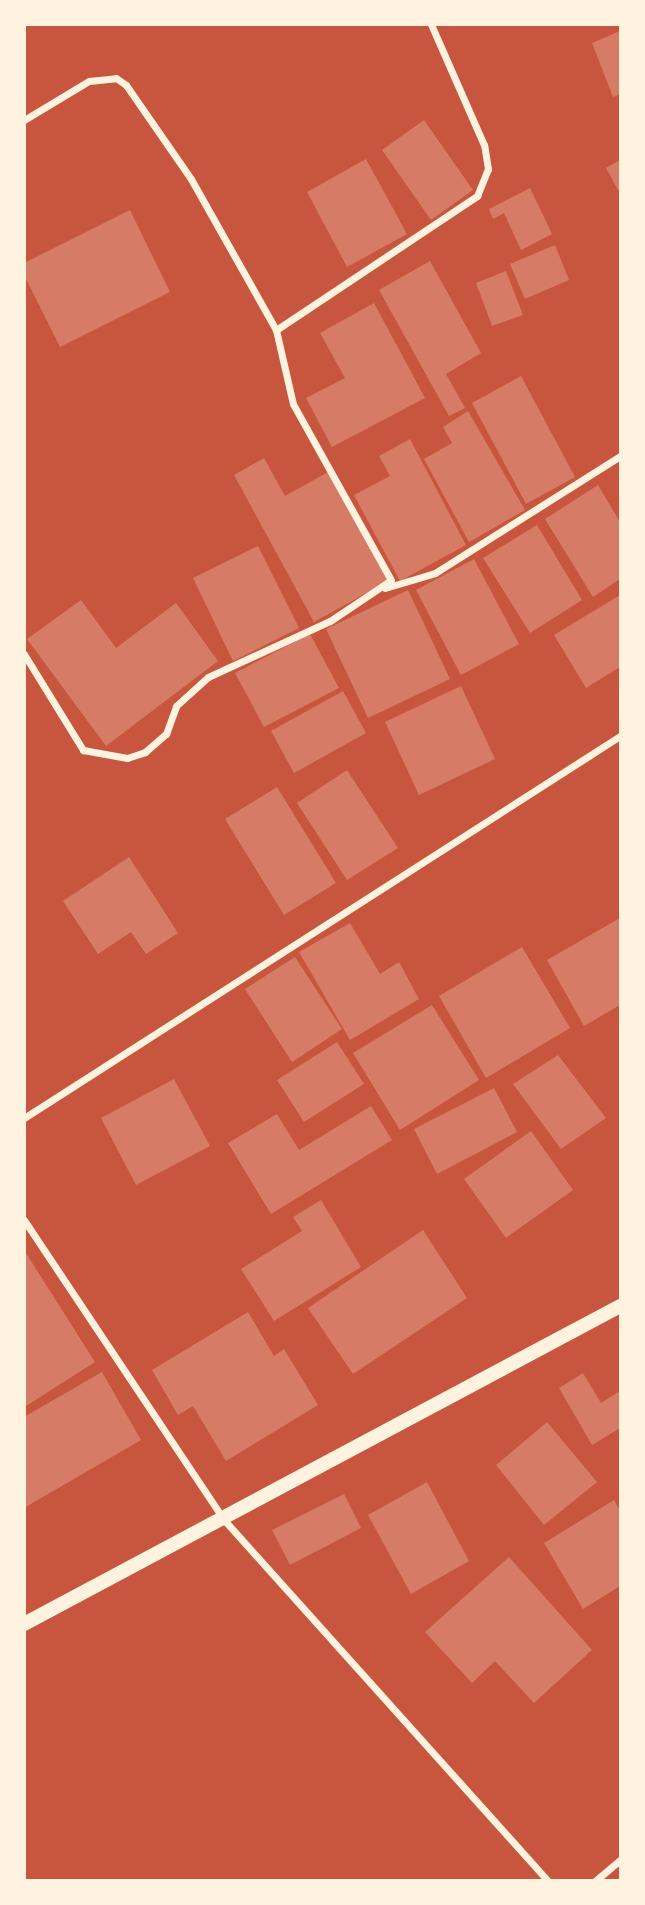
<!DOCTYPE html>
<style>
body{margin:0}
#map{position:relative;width:645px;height:1905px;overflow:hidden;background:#c8553d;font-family:Merriweather,serif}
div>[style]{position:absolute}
.building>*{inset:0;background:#d67c66}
.minor>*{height:7px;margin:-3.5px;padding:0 3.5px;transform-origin:3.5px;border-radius:3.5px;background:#fff3e0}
.secondary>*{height:14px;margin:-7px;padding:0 7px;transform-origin:7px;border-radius:7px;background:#fff3e0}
span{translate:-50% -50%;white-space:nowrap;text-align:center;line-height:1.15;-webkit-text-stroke:6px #fff3e0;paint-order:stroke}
.frame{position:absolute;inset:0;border:26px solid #fff3e0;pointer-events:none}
</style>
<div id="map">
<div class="building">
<div style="clip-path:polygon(620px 31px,620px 94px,613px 97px,592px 43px)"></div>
<div style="clip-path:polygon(424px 120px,473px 190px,431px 220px,382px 150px)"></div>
<div style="clip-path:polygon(366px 159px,407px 234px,347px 267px,307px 192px)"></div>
<div style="clip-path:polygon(620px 160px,620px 188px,618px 190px,606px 168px)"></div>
<div style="clip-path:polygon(530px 188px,552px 234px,521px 250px,504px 213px,493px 219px,489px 209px)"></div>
<div style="clip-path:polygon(130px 210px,170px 292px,60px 347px,24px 275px,24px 263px)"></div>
<div style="clip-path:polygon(555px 245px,569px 280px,525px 299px,510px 264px)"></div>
<div style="clip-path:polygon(430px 261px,481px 353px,446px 374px,465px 408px,449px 416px,379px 290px)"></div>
<div style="clip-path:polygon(506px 271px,523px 315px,492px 326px,476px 283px)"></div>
<div style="clip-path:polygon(374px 303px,425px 398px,332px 447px,306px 398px,345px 378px,320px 333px)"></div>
<div style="clip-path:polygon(521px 376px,575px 477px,526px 504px,472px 403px)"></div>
<div style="clip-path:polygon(468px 411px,525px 510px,469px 542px,424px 459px,452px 443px,443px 427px)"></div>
<div style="clip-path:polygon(410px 439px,466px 545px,400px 581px,354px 495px,390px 476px,379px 456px)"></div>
<div style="clip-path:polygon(264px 458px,285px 496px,328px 472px,388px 581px,314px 622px,234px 475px)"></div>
<div style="clip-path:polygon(598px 485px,620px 522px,620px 579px,593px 597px,545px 519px)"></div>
<div style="clip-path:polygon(537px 525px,582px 600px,530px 633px,483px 558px)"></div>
<div style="clip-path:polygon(258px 546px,299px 628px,233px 661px,193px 578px)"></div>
<div style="clip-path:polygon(474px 559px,519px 644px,461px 675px,416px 590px)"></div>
<div style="clip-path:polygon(408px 590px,450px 679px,368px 718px,326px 629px)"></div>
<div style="clip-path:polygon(620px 595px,620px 667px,586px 688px,554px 635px)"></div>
<div style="clip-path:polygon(81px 600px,116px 648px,176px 603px,218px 661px,106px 746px,27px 639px)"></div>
<div style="clip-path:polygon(310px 634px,339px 688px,264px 727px,235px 673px)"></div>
<div style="clip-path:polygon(461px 686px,495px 759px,419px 795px,385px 722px)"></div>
<div style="clip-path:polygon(343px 691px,366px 733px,294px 773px,271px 731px)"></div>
<div style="clip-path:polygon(347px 770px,398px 848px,347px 880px,297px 803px)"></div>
<div style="clip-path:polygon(277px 787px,336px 883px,284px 915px,225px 819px)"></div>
<div style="clip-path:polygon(129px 857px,178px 933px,146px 954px,131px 932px,98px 954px,63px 901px)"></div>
<div style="clip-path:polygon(620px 918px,620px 1005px,584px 1026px,547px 960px)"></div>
<div style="clip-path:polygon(350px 923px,380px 974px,399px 962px,419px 999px,350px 1040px,299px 952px)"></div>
<div style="clip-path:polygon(522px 947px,570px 1028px,486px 1078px,439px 996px)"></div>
<div style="clip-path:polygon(295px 957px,342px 1029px,292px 1062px,245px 989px)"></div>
<div style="clip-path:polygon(432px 1005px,479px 1080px,400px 1130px,353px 1053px)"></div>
<div style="clip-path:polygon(337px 1042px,364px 1084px,304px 1122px,277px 1080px)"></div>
<div style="clip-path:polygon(558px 1055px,606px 1118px,561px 1149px,513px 1084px)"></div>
<div style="clip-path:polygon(174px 1079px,210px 1146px,136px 1185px,101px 1118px)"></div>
<div style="clip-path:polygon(494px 1088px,517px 1132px,437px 1174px,414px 1129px)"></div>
<div style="clip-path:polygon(371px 1106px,392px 1140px,271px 1214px,228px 1143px,277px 1114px,299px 1150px)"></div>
<div style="clip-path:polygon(531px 1131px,573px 1190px,506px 1238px,464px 1179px)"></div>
<div style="clip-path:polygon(321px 1200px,361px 1267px,274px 1321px,241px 1269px,302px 1231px,293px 1217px)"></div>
<div style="clip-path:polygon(423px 1230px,467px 1298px,353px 1374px,308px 1308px)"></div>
<div style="clip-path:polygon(24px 1250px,95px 1362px,26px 1406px,24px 1402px)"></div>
<div style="clip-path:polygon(248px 1312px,274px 1356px,284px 1349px,318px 1405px,226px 1461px,193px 1406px,178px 1415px,152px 1370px)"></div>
<div style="clip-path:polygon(102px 1372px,141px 1440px,24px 1508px,24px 1417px)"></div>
<div style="clip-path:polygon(583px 1373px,601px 1403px,618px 1392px,620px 1395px,620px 1428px,592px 1445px,559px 1388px)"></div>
<div style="clip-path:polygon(547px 1422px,597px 1482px,544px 1525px,496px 1465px)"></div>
<div style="clip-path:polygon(427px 1482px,469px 1561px,411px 1594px,368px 1515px)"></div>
<div style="clip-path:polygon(344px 1494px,361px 1528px,290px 1565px,272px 1530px)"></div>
<div style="clip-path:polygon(614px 1500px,620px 1511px,620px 1586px,583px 1609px,544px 1543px)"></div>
<div style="clip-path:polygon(509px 1557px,592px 1650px,534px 1703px,495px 1661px,472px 1683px,425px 1632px)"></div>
</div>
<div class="minor">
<div style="left:24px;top:120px;width:76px;rotate:-31deg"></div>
<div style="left:89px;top:81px;width:27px;rotate:-6deg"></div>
<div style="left:116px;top:78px;width:12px;rotate:35deg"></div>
<div style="left:126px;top:85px;width:114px;rotate:55.3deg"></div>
<div style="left:191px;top:179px;width:173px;rotate:60.6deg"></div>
<div style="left:385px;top:588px;width:52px;rotate:-16.7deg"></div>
<div style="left:435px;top:573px;width:219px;rotate:-32.3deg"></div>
<div style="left:24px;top:654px;width:113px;rotate:58.4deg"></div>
<div style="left:83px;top:750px;width:45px;rotate:10.3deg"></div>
<div style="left:127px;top:758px;width:19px;rotate:-18deg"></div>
<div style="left:145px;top:752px;width:28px;rotate:-41deg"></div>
<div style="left:166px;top:734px;width:30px;rotate:-70deg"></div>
<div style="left:176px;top:706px;width:43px;rotate:-42.2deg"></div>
<div style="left:208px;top:677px;width:134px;rotate:-24.7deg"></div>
<div style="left:330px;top:621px;width:73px;rotate:-33.9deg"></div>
<div style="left:391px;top:580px;width:201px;rotate:-119.1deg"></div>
<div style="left:293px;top:404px;width:76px;rotate:-102.9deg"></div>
<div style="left:276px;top:330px;width:242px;rotate:-33.7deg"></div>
<div style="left:477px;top:196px;width:29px;rotate:-68deg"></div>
<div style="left:488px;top:169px;width:24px;rotate:-99deg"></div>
<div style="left:484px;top:145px;width:132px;rotate:-113.7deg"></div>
<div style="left:24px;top:1118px;width:708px;rotate:-32.66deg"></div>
<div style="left:24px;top:1220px;width:362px;rotate:56.3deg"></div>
<div style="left:225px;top:1521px;width:484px;rotate:48.1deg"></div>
<div style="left:595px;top:1881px;width:33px;rotate:-40deg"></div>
</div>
<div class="secondary">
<div style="left:24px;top:1624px;width:676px;rotate:-28.08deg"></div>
</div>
<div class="frame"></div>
</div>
